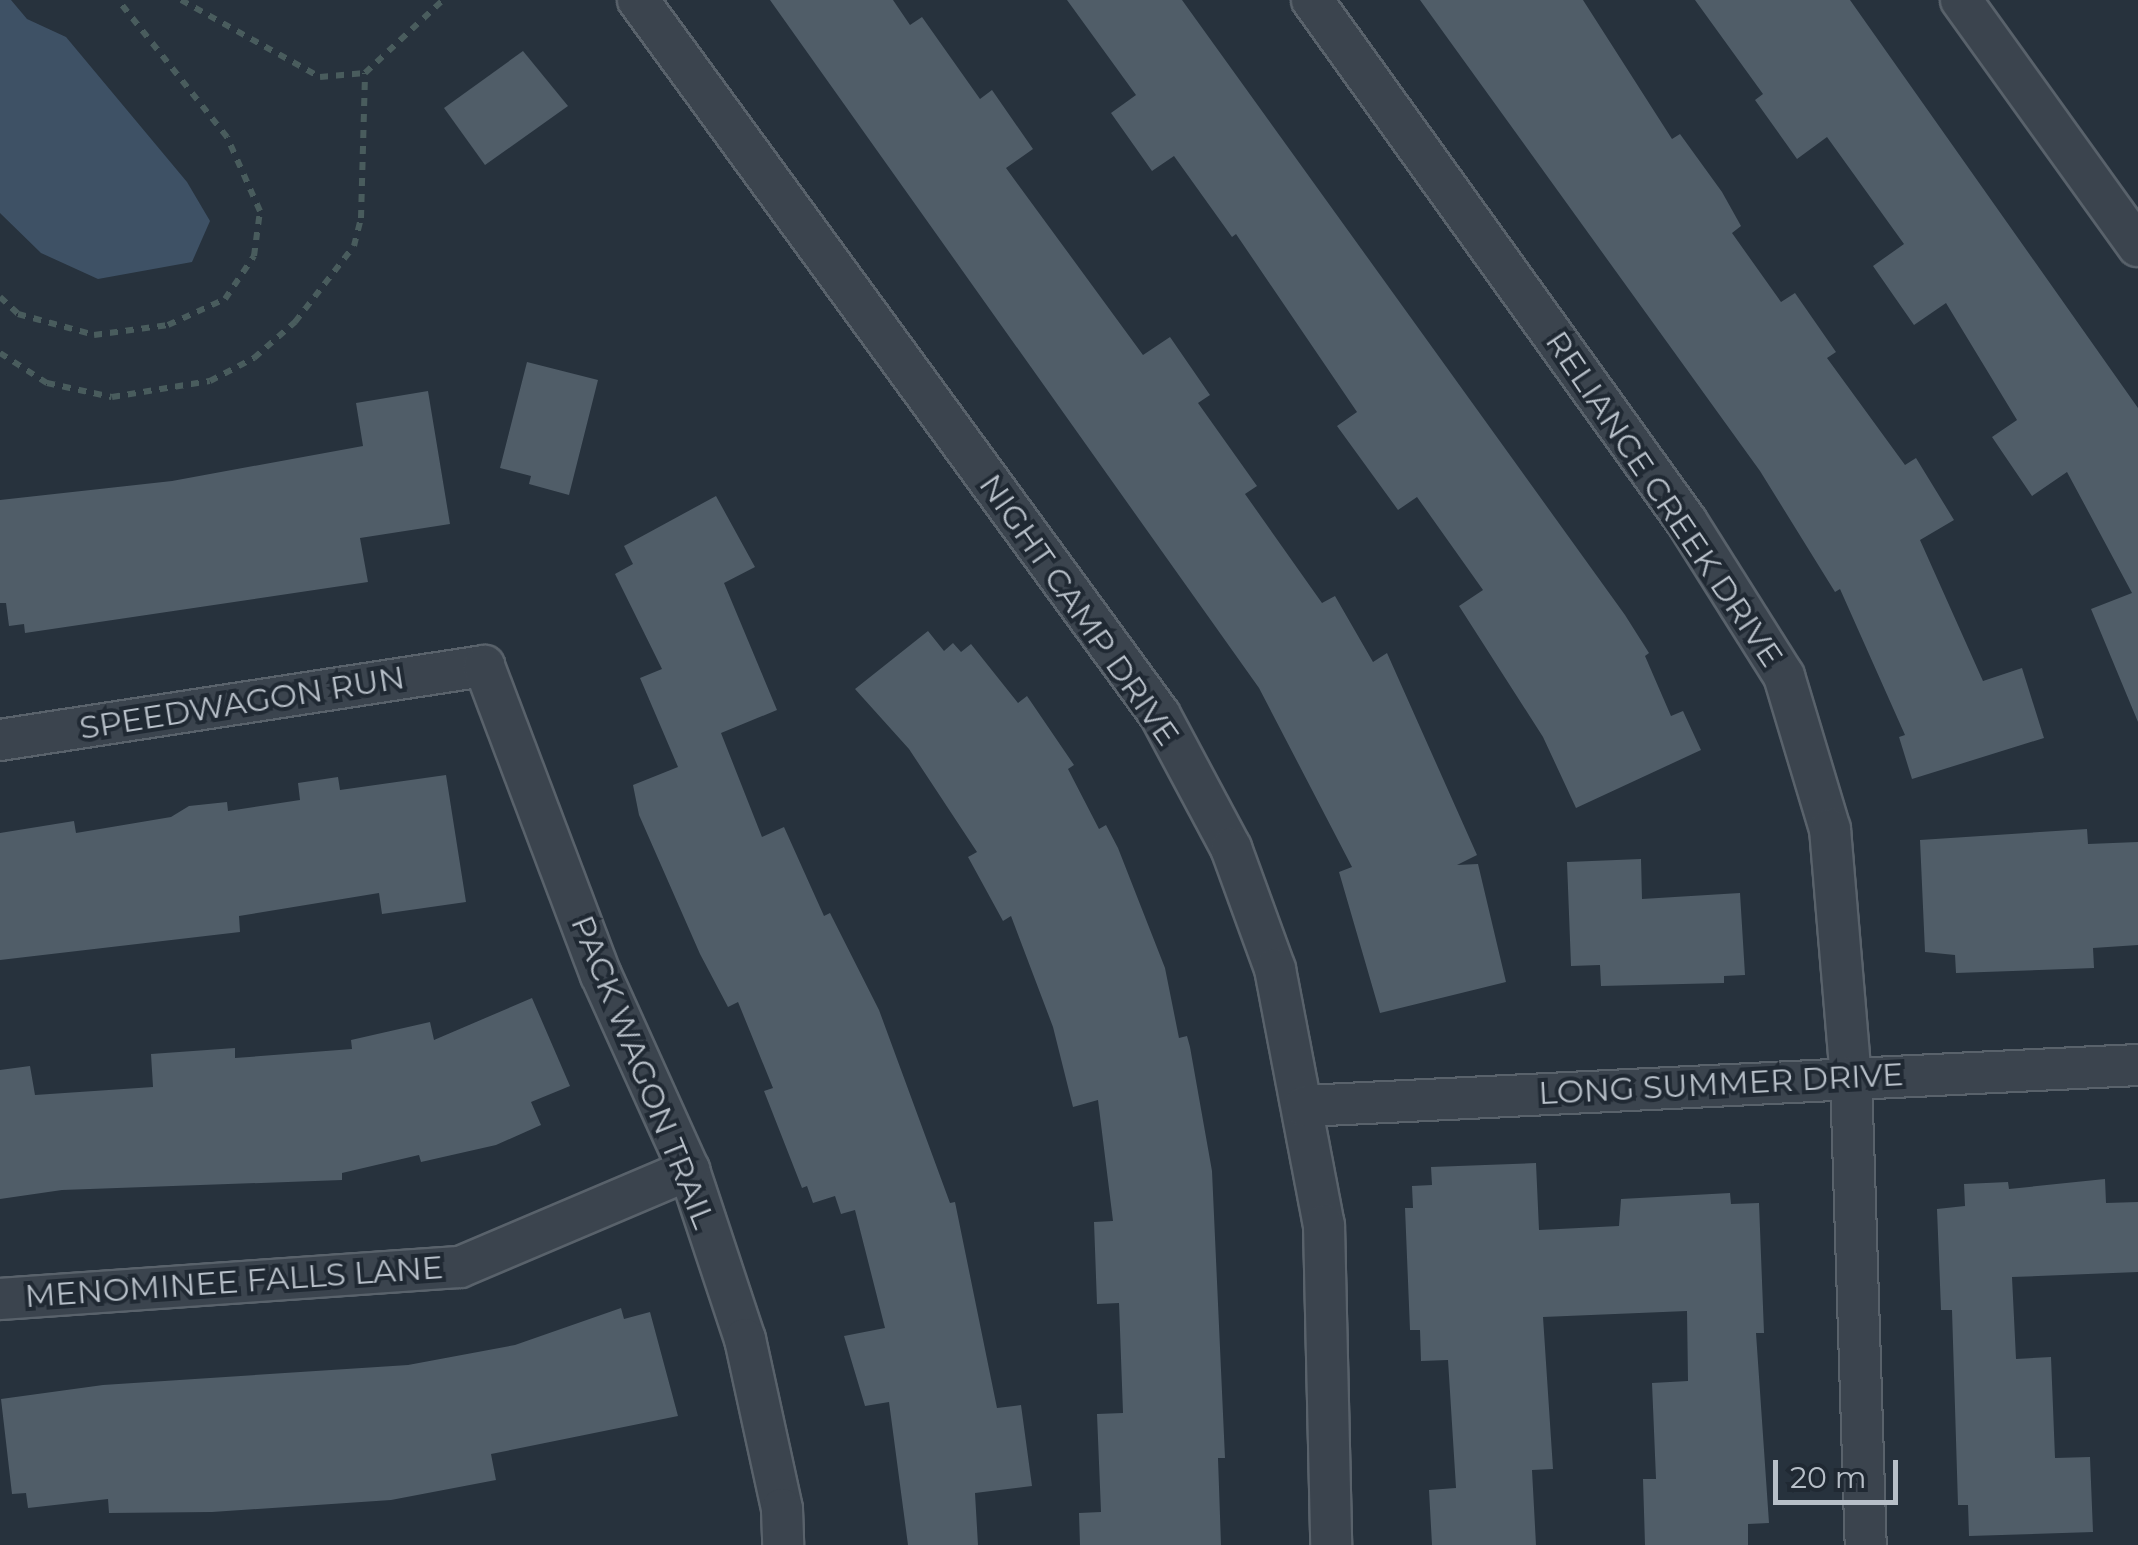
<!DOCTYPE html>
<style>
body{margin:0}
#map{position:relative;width:2138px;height:1545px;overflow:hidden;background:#27323d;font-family:Montserrat,sans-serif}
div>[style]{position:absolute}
.water>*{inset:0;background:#3e5165}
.building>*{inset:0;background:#505d68}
.path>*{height:6px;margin-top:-3px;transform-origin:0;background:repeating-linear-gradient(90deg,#495c5d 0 8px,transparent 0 16px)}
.roads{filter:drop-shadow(2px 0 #59626b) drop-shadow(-2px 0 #59626b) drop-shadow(0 2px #59626b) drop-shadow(0 -2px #59626b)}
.minor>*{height:40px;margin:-20px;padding:0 20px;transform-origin:20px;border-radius:20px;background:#3b444e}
span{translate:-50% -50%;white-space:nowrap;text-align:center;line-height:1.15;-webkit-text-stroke:8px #202933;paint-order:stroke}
.street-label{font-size:32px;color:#b7bfc8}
.scale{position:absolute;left:1773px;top:1460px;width:125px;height:45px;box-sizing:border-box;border:5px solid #b7bfc8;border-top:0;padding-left:12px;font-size:30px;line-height:35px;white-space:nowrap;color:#b7bfc8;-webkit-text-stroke:8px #202933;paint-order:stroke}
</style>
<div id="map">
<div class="water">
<div style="clip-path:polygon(0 0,11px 0,27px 19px,66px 37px,187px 182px,210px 221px,192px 262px,98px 279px,41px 253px,0 213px)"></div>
</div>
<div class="building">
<div style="clip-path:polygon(770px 0,893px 0,910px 25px,922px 17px,980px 99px,992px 90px,1033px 149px,1006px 168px,1143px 355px,1170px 337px,1210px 395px,1198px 403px,1257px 486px,1245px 494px,1322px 603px,1335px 596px,1373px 662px,1387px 653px,1477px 855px,1457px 865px,1478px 864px,1506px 982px,1380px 1013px,1339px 872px,1352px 867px,1259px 688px)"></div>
<div style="clip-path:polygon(1067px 0,1182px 0,1625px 615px,1649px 653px,1645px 656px,1671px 716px,1683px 711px,1701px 750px,1576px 808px,1543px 737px,1459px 606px,1483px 590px,1417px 497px,1398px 510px,1337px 426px,1357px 412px,1236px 234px,1232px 237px,1174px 156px,1152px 171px,1111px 113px,1136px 95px)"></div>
<div style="clip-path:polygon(1420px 0,1583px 0,1672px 139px,1680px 134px,1722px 192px,1741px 226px,1732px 233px,1781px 302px,1795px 293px,1836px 352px,1827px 358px,1905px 465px,1916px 458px,1954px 520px,1920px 540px,1983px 681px,2022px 668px,2044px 738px,1912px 779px,1899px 737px,1905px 735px,1840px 589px,1835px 592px,1760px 471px)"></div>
<div style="clip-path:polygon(1695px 0,1850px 0,2138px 408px,2138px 722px,2091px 609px,2132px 593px,2067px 472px,2032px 496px,1992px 437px,2017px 420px,1946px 303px,1914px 325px,1873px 266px,1904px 244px,1827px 137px,1797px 159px,1755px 100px,1763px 94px)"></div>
<div style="clip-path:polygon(523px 51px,568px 106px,485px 165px,444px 108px)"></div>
<div style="clip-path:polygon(527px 362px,598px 380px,569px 495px,529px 484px,531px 476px,500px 468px)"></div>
<div style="clip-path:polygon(428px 391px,450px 524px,360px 538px,368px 582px,25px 633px,24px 624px,9px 626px,6px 603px,0 603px,0 500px,172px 481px,363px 446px,356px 403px)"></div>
<div style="clip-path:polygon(716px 496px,755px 567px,724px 583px,777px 710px,721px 733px,762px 837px,784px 827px,824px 916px,830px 913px,879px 1010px,950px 1203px,955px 1202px,997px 1408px,1021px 1405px,1032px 1486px,975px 1493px,978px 1545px,908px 1545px,889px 1402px,865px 1406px,844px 1336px,885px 1328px,855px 1210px,841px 1214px,835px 1196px,813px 1203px,807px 1186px,802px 1188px,764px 1091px,773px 1088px,738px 1002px,728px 1007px,700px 954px,639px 815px,633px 785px,678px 767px,640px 678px,662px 669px,615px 574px,633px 564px,624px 546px)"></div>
<div style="clip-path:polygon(928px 631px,944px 651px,953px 643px,961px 652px,971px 644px,1018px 703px,1027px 696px,1074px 765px,1068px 769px,1099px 829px,1106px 825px,1118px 848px,1165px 968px,1179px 1038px,1187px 1036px,1190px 1047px,1212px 1171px,1225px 1458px,1218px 1458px,1221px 1545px,1080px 1545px,1079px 1513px,1101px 1512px,1097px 1414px,1123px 1413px,1119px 1303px,1097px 1304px,1094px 1222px,1113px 1221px,1098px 1100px,1073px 1107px,1053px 1027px,1011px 916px,1003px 921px,968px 857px,977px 852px,909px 749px,855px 689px)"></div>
<div style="clip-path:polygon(446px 775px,466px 902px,382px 914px,379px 893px,239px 916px,240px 932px,0 960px,0 833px,74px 821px,76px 833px,171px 817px,189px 806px,227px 802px,228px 811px,300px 800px,298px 783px,338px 777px,340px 790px)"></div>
<div style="clip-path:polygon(2087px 829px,2088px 844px,2138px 842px,2138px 945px,2093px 948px,2094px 968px,1956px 973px,1955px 955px,1925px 952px,1920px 840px)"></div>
<div style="clip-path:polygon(1641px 859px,1642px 899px,1740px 893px,1745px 975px,1724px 976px,1724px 983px,1601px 986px,1600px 965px,1571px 966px,1567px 862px)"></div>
<div style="clip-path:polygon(532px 998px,570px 1086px,531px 1102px,541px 1125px,496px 1145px,421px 1162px,419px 1155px,342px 1173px,342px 1180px,62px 1190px,0 1199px,0 1070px,30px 1066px,35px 1095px,153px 1087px,151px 1054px,235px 1048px,235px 1058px,352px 1049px,351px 1040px,430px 1022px,434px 1040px)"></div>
<div style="clip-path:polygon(1536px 1163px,1539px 1230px,1619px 1226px,1621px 1199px,1730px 1193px,1731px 1204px,1759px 1203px,1764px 1333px,1756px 1333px,1769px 1523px,1748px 1524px,1748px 1545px,1645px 1545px,1643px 1479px,1656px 1479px,1652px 1383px,1688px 1381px,1687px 1311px,1543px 1317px,1553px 1469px,1532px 1470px,1536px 1545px,1432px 1545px,1429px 1490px,1456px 1488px,1448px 1360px,1421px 1361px,1420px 1330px,1410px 1330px,1405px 1208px,1413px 1208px,1412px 1186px,1432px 1185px,1431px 1167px)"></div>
<div style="clip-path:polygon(2105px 1179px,2106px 1203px,2138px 1202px,2138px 1272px,2012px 1277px,2016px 1359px,2051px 1357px,2055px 1458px,2090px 1457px,2093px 1532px,1969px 1536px,1968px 1505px,1958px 1505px,1952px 1310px,1941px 1310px,1937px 1209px,1965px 1206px,1964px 1184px,2008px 1182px,2009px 1189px)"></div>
<div style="clip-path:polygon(621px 1308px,624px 1319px,650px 1312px,678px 1416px,491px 1454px,496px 1480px,391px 1500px,212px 1512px,109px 1513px,108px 1499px,28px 1508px,26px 1493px,12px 1494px,1px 1399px,103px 1385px,408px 1365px,515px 1345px)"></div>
</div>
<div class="path">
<div style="left:181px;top:0;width:159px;rotate:29deg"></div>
<div style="left:320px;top:77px;width:45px;rotate:-5.1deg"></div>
<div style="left:365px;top:73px;width:107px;rotate:-43.1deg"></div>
<div style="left:0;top:297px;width:25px;rotate:43deg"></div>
<div style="left:18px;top:314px;width:79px;rotate:15.4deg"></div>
<div style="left:94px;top:335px;width:75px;rotate:-7.7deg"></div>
<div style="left:168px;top:325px;width:63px;rotate:-24.5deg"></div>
<div style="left:225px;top:299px;width:52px;rotate:-56deg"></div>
<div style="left:254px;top:256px;width:45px;rotate:-82.4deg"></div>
<div style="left:260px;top:211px;width:81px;rotate:-114deg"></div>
<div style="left:227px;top:137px;width:175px;rotate:-128.5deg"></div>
<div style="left:0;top:353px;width:56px;rotate:32.6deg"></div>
<div style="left:47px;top:383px;width:66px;rotate:12.2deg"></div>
<div style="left:112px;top:397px;width:99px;rotate:-9.3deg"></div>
<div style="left:210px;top:381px;width:50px;rotate:-27.6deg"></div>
<div style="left:254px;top:358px;width:55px;rotate:-41.3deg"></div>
<div style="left:295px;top:322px;width:96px;rotate:-52.2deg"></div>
<div style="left:354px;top:246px;width:29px;rotate:-76deg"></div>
<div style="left:361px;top:218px;width:145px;rotate:-88.4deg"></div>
</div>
<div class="roads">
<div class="minor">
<div style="left:638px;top:0;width:885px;rotate:53.87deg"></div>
<div style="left:1160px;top:715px;width:151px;rotate:61.9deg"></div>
<div style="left:1231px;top:848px;width:129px;rotate:70deg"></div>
<div style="left:1275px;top:969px;width:261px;rotate:79.2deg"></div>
<div style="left:1324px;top:1225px;width:320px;rotate:88.7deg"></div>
<div style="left:1312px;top:0;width:643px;rotate:54.31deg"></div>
<div style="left:1687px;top:522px;width:182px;rotate:57.8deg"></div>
<div style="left:1784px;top:676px;width:160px;rotate:73.3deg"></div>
<div style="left:1830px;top:829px;width:249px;rotate:85.2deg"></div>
<div style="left:1851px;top:1077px;width:468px;rotate:88.2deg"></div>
<div style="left:1961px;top:0;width:303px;rotate:54.3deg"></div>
<div style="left:0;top:740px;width:490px;rotate:-8.7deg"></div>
<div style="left:484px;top:666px;width:330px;rotate:69.3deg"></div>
<div style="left:601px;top:975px;width:214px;rotate:65.7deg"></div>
<div style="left:689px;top:1170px;width:178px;rotate:71.7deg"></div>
<div style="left:745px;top:1339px;width:174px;rotate:77.7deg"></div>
<div style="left:782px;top:1509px;width:36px;rotate:88deg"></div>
<div style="left:1305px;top:1106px;width:834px;rotate:-2.82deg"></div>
<div style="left:0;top:1299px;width:461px;rotate:-4deg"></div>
<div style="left:460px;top:1267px;width:249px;rotate:-23deg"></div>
</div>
</div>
<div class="street-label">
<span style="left:1664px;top:499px;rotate:56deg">RELIANCE CREEK DRIVE</span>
<span style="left:1079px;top:610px;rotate:55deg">NIGHT CAMP DRIVE</span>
<span style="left:242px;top:703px;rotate:-9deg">SPEEDWAGON RUN</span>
<span style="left:643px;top:1072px;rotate:68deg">PACK WAGON TRAIL</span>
<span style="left:1721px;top:1084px;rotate:-3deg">LONG SUMMER DRIVE</span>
<span style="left:234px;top:1282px;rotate:-4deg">MENOMINEE FALLS LANE</span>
</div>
<div class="scale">20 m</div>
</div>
